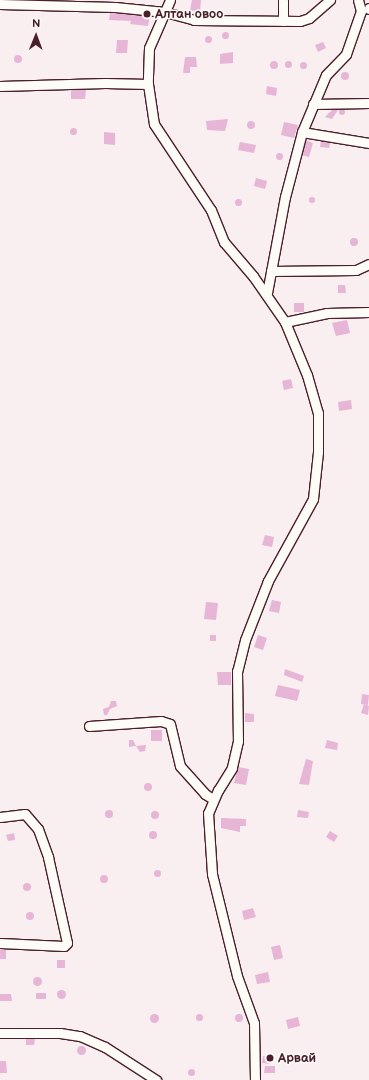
<!DOCTYPE html>
<meta charset="utf-8">
<style>
body{margin:0}
#map{position:relative;width:369px;height:1080px;overflow:hidden;background:#f9eef0;font-family:"Balsamiq Sans",sans-serif}
div>[style]{position:absolute}
.building>*{inset:0;background:#e7b6d6}
.round{border-radius:50%}
.roads{filter:drop-shadow(1px 0 #4a1f2b) drop-shadow(-1px 0 #4a1f2b) drop-shadow(0 1px #4a1f2b) drop-shadow(0 -1px #4a1f2b)}
.street>*{height:9px;margin:-4.5px;padding:0 4.5px;transform-origin:4.5px;border-radius:4.5px;background:#fdfcf7}
.dots>*{width:11px;height:11px;translate:-50% -50%;box-sizing:border-box;border:2px solid #fdfcf7;border-radius:50%}
span{translate:-50% -50%;white-space:nowrap;text-align:center;line-height:1.15;-webkit-text-stroke:3px #fdfcf7;paint-order:stroke}
.poi-label{font-size:13px;color:#4a1f2b;font-weight:700}
.left{translate:0 -50%;text-align:left}
.north{position:absolute;left:16px;top:16px;width:40px;height:40px;-webkit-text-stroke:3px #fdfcf7;paint-order:stroke;rotate:1deg;font-size:11px;font-weight:700;line-height:16px;text-align:center;color:#4a1f2b}
.north::after{content:'';display:block;margin:auto;width:14px;height:18px;background:#4a1f2b;clip-path:polygon(50% 0,100% 100%,50% 72%,0 100%)}
</style>
<div id="map">
<div class="building">
<div style="clip-path:polygon(192px 0,201px 0,200px 12px,190px 10px)"></div>
<div style="clip-path:polygon(110px 13px,150px 16px,148px 26px,130px 24px,131px 21px,109px 20px)"></div>
<div class="round" style="left:221.5px;top:31.5px;width:7px;height:7px"></div>
<div class="round" style="left:204.5px;top:35.5px;width:7px;height:7px"></div>
<div style="clip-path:polygon(117px 40px,128px 40px,127px 53px,116px 53px)"></div>
<div style="clip-path:polygon(323px 42px,326px 48px,318px 52px,315px 45px)"></div>
<div style="clip-path:polygon(233px 52px,233px 63px,220px 64px,220px 54px)"></div>
<div class="round" style="left:14px;top:55px;width:8px;height:8px"></div>
<div style="clip-path:polygon(185px 57px,196px 57px,197px 67px,190px 67px,190px 73px,183px 73px)"></div>
<div class="round" style="left:284.5px;top:60.5px;width:7px;height:7px"></div>
<div class="round" style="left:270px;top:61px;width:8px;height:8px"></div>
<div class="round" style="left:299.5px;top:61.5px;width:7px;height:7px"></div>
<div class="round" style="left:341px;top:72px;width:8px;height:8px"></div>
<div style="clip-path:polygon(267px 86px,277px 88px,276px 96px,266px 94px)"></div>
<div style="clip-path:polygon(71px 90px,86px 90px,85px 99px,71px 99px)"></div>
<div class="round" style="left:339px;top:109px;width:6px;height:6px"></div>
<div style="clip-path:polygon(332px 110px,338px 110px,332px 119px,325px 117px)"></div>
<div style="clip-path:polygon(228px 119px,225px 131px,207px 130px,206px 121px)"></div>
<div class="round" style="left:247px;top:121px;width:8px;height:8px"></div>
<div style="clip-path:polygon(284px 122px,298px 125px,294px 138px,281px 135px)"></div>
<div class="round" style="left:69.5px;top:127.5px;width:7px;height:7px"></div>
<div style="clip-path:polygon(104px 132px,115px 133px,115px 145px,104px 144px)"></div>
<div style="clip-path:polygon(306px 140px,313px 143px,309px 157px,302px 155px)"></div>
<div style="clip-path:polygon(321px 141px,330px 143px,329px 148px,320px 147px)"></div>
<div style="clip-path:polygon(240px 142px,256px 145px,254px 153px,238px 150px)"></div>
<div class="round" style="left:275.5px;top:152.5px;width:7px;height:7px"></div>
<div style="clip-path:polygon(256px 178px,267px 181px,265px 189px,254px 186px)"></div>
<div class="round" style="left:309px;top:197px;width:6px;height:6px"></div>
<div class="round" style="left:234.5px;top:198.5px;width:7px;height:7px"></div>
<div class="round" style="left:350px;top:238px;width:8px;height:8px"></div>
<div style="clip-path:polygon(338px 285px,345px 285px,346px 293px,338px 293px)"></div>
<div style="clip-path:polygon(294px 303px,304px 303px,304px 312px,294px 312px)"></div>
<div style="clip-path:polygon(347px 320px,350px 333px,336px 336px,332px 323px)"></div>
<div style="clip-path:polygon(291px 379px,293px 388px,284px 390px,282px 381px)"></div>
<div style="clip-path:polygon(351px 400px,352px 409px,339px 411px,338px 402px)"></div>
<div style="clip-path:polygon(265px 535px,274px 537px,272px 547px,262px 545px)"></div>
<div style="clip-path:polygon(272px 600px,281px 602px,279px 613px,269px 611px)"></div>
<div style="clip-path:polygon(206px 602px,218px 603px,216px 620px,204px 619px)"></div>
<div style="clip-path:polygon(210px 635px,216px 635px,216px 641px,210px 641px)"></div>
<div style="clip-path:polygon(258px 635px,267px 638px,263px 650px,254px 647px)"></div>
<div style="clip-path:polygon(285px 669px,304px 676px,302px 682px,284px 675px)"></div>
<div style="clip-path:polygon(217px 672px,231px 672px,231px 685px,218px 685px)"></div>
<div style="clip-path:polygon(278px 685px,300px 690px,297px 701px,275px 696px)"></div>
<div style="clip-path:polygon(362px 694px,369px 695px,368px 705px,361px 704px)"></div>
<div style="clip-path:polygon(111px 701px,116px 701px,117px 706px,110px 709px,107px 715px,104px 715px,103px 709px,109px 707px)"></div>
<div style="clip-path:polygon(364px 704px,369px 706px,368px 715px,361px 713px)"></div>
<div style="clip-path:polygon(245px 713px,254px 714px,254px 722px,245px 722px)"></div>
<div style="clip-path:polygon(151px 730px,162px 730px,162px 741px,151px 741px)"></div>
<div style="clip-path:polygon(129px 740px,133px 740px,136px 746px,146px 745px,145px 751px,140px 752px,136px 746px,129px 747px)"></div>
<div style="clip-path:polygon(327px 740px,338px 743px,337px 750px,325px 748px)"></div>
<div style="clip-path:polygon(306px 759px,313px 761px,309px 785px,299px 784px)"></div>
<div style="clip-path:polygon(238px 767px,249px 769px,246px 785px,234px 783px)"></div>
<div class="round" style="left:144px;top:783px;width:8px;height:8px"></div>
<div style="clip-path:polygon(298px 810px,309px 812px,308px 818px,297px 817px)"></div>
<div class="round" style="left:105px;top:810px;width:8px;height:8px"></div>
<div class="round" style="left:151px;top:811px;width:8px;height:8px"></div>
<div style="clip-path:polygon(221px 818px,246px 819px,246px 826px,240px 826px,240px 832px,221px 828px)"></div>
<div style="clip-path:polygon(330px 831px,338px 836px,334px 842px,326px 837px)"></div>
<div class="round" style="left:149px;top:831px;width:8px;height:8px"></div>
<div style="clip-path:polygon(14px 833px,15px 840px,8px 841px,6px 835px)"></div>
<div class="round" style="left:153.5px;top:869.5px;width:7px;height:7px"></div>
<div class="round" style="left:100px;top:875px;width:8px;height:8px"></div>
<div class="round" style="left:23px;top:883px;width:8px;height:8px"></div>
<div style="clip-path:polygon(253px 908px,256px 917px,244px 920px,242px 911px)"></div>
<div class="round" style="left:26px;top:912px;width:8px;height:8px"></div>
<div style="clip-path:polygon(280px 945px,283px 958px,274px 960px,271px 947px)"></div>
<div style="clip-path:polygon(0 950px,6px 950px,6px 959px,0 959px)"></div>
<div style="clip-path:polygon(57px 960px,65px 960px,65px 968px,57px 968px)"></div>
<div style="clip-path:polygon(268px 972px,270px 982px,257px 984px,255px 975px)"></div>
<div class="round" style="left:32.5px;top:976.5px;width:9px;height:9px"></div>
<div class="round" style="left:56.5px;top:989.5px;width:9px;height:9px"></div>
<div style="clip-path:polygon(36px 993px,46px 993px,46px 999px,36px 999px)"></div>
<div style="clip-path:polygon(0 994px,11px 994px,12px 1001px,0 1001px)"></div>
<div class="round" style="left:149.5px;top:1013.5px;width:9px;height:9px"></div>
<div class="round" style="left:195.5px;top:1013.5px;width:7px;height:7px"></div>
<div class="round" style="left:235px;top:1014px;width:8px;height:8px"></div>
<div style="clip-path:polygon(298px 1017px,300px 1026px,288px 1029px,286px 1020px)"></div>
<div style="clip-path:polygon(26px 1039px,35px 1039px,34px 1045px,26px 1045px)"></div>
<div class="round" style="left:76.5px;top:1045.5px;width:9px;height:9px"></div>
<div style="clip-path:polygon(263px 1056px,271px 1057px,270px 1064px,262px 1063px)"></div>
<div style="clip-path:polygon(0 1061px,6px 1061px,7px 1073px,0 1073px)"></div>
<div style="clip-path:polygon(265px 1066px,275px 1066px,275px 1073px,264px 1073px)"></div>
<div class="round" style="left:187.5px;top:1068.5px;width:7px;height:7px"></div>
</div>
<div class="roads">
<div class="street">
<div style="left:170px;top:0;width:52px;rotate:113.6deg"></div>
<div style="left:149px;top:48px;width:36px;rotate:92deg"></div>
<div style="left:148px;top:84px;width:40px;rotate:81.5deg"></div>
<div style="left:154px;top:124px;width:103px;rotate:56.5deg"></div>
<div style="left:211px;top:210px;width:35px;rotate:68deg"></div>
<div style="left:224px;top:242px;width:45px;rotate:49.5deg"></div>
<div style="left:253px;top:276px;width:56px;rotate:55.2deg"></div>
<div style="left:285px;top:322px;width:57px;rotate:67.5deg"></div>
<div style="left:307px;top:375px;width:40px;rotate:74deg"></div>
<div style="left:318px;top:413px;width:39px;rotate:90deg"></div>
<div style="left:318px;top:452px;width:47px;rotate:96.1deg"></div>
<div style="left:313px;top:499px;width:94px;rotate:118.8deg"></div>
<div style="left:268px;top:581px;width:63px;rotate:111.3deg"></div>
<div style="left:245px;top:640px;width:32px;rotate:104deg"></div>
<div style="left:237px;top:671px;width:70px;rotate:89.2deg"></div>
<div style="left:238px;top:741px;width:28px;rotate:103deg"></div>
<div style="left:232px;top:768px;width:26px;rotate:122deg"></div>
<div style="left:218px;top:790px;width:25px;rotate:113deg"></div>
<div style="left:208px;top:813px;width:61px;rotate:86.2deg"></div>
<div style="left:212px;top:874px;width:105px;rotate:76.2deg"></div>
<div style="left:237px;top:976px;width:50px;rotate:70.1deg"></div>
<div style="left:254px;top:1023px;width:57px;rotate:89deg"></div>
<div style="left:283px;top:0;width:21px;rotate:90deg"></div>
<div style="left:0;top:4px;width:115px;rotate:1.5deg"></div>
<div style="left:115px;top:7px;width:50px;rotate:5.7deg"></div>
<div style="left:165px;top:12px;width:30px;rotate:15deg"></div>
<div style="left:194px;top:20px;width:106px;rotate:0.5deg"></div>
<div style="left:300px;top:21px;width:9px;rotate:-18deg"></div>
<div style="left:309px;top:18px;width:28px;rotate:-41deg"></div>
<div style="left:369px;top:8px;width:1px;rotate:90deg"></div>
<div style="left:0;top:86px;width:105px;rotate:-1.6deg"></div>
<div style="left:105px;top:83px;width:43px;rotate:1.3deg"></div>
<div style="left:313px;top:104px;width:56px;rotate:-1deg"></div>
<div style="left:302px;top:132px;width:68px;rotate:9.3deg"></div>
<div style="left:271px;top:271px;width:85px;rotate:-0.7deg"></div>
<div style="left:356px;top:270px;width:14px;rotate:-25deg"></div>
<div style="left:267px;top:293px;width:98px;rotate:-79.4deg"></div>
<div style="left:285px;top:197px;width:67px;rotate:-75.3deg"></div>
<div style="left:302px;top:132px;width:62px;rotate:-67.2deg"></div>
<div style="left:326px;top:75px;width:29px;rotate:-46deg"></div>
<div style="left:346px;top:54px;width:46px;rotate:-70.8deg"></div>
<div style="left:361px;top:11px;width:11px;rotate:-105deg"></div>
<div style="left:285px;top:322px;width:43px;rotate:-12.1deg"></div>
<div style="left:327px;top:313px;width:42px;rotate:-1.4deg"></div>
<div style="left:89px;top:726px;width:72px;rotate:-4deg"></div>
<div style="left:161px;top:721px;width:9px;rotate:18deg"></div>
<div style="left:170px;top:724px;width:43px;rotate:76.6deg"></div>
<div style="left:180px;top:766px;width:38px;rotate:48deg"></div>
<div style="left:205px;top:794px;width:9px;rotate:32deg"></div>
<div style="left:0;top:817px;width:25px;rotate:-7deg"></div>
<div style="left:25px;top:814px;width:20px;rotate:49deg"></div>
<div style="left:38px;top:829px;width:30px;rotate:70deg"></div>
<div style="left:48px;top:857px;width:88px;rotate:77.5deg"></div>
<div style="left:67px;top:943px;width:4px;rotate:135deg"></div>
<div style="left:64px;top:946px;width:64px;rotate:-177.3deg"></div>
<div style="left:0;top:1033px;width:60px"></div>
<div style="left:60px;top:1033px;width:20px;rotate:9deg"></div>
<div style="left:80px;top:1036px;width:27px;rotate:24deg"></div>
<div style="left:105px;top:1047px;width:61px;rotate:32.9deg"></div>
</div>
</div>
<div class="dots">
<div style="left:147px;top:14px;background:#4a1f2b"></div>
<div style="left:270px;top:1058px;background:#4a1f2b"></div>
</div>
<div class="poi-label">
<span class="left" style="left:155px;top:14px">Алтан овоо</span>
<span class="left" style="left:278px;top:1058px">Арвай</span>
</div>
<div class="north">N</div>
</div>
